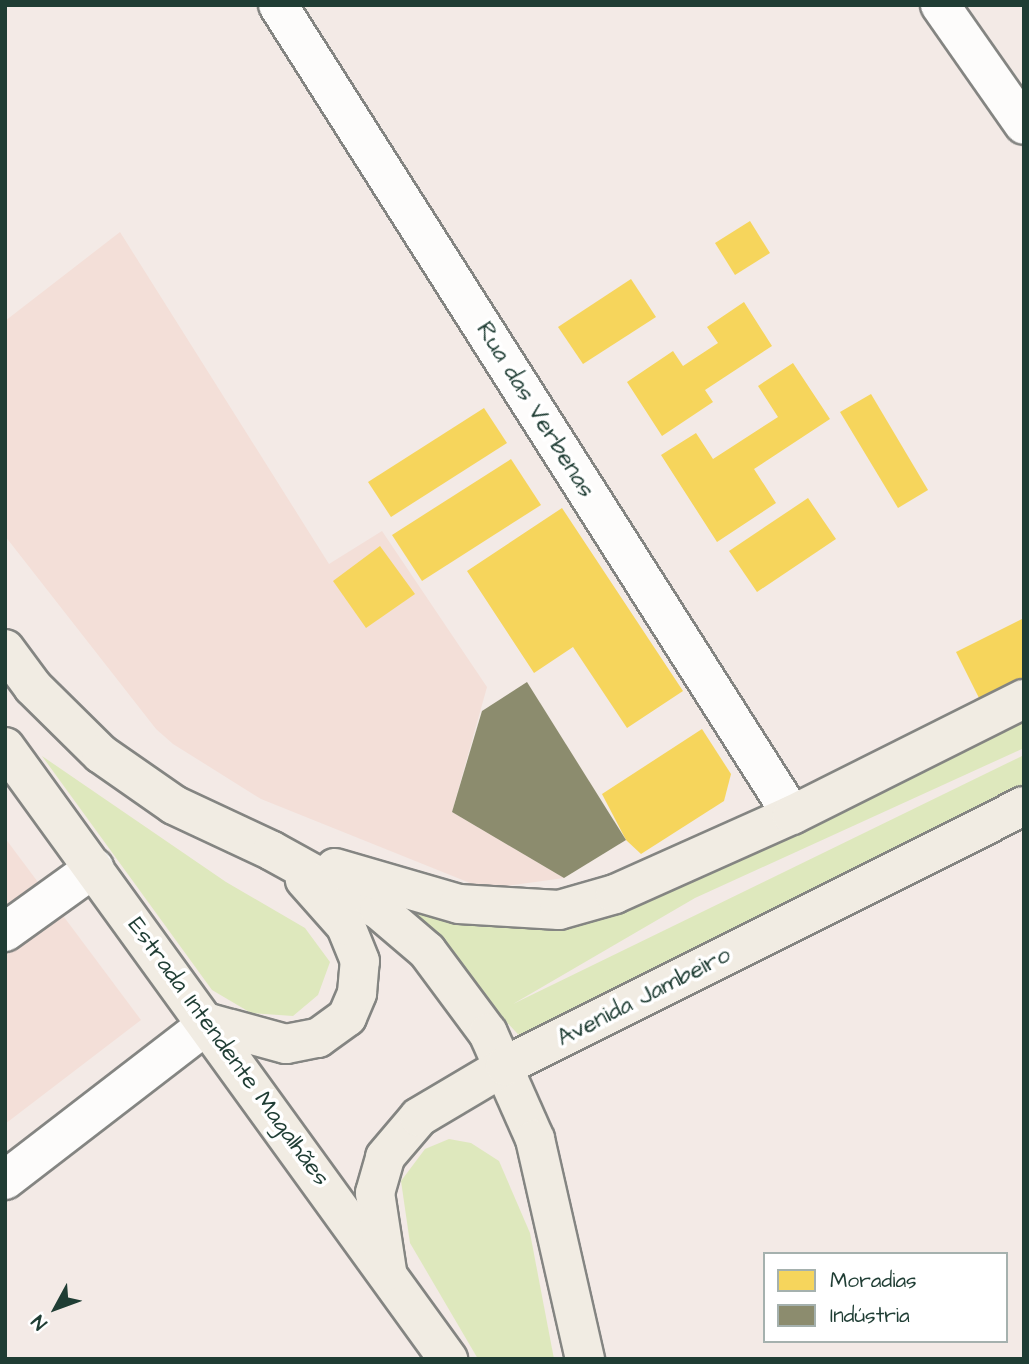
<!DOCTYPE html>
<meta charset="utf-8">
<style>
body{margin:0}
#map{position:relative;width:1029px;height:1364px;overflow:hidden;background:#f3eae6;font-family:"Architects Daughter",sans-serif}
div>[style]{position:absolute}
.built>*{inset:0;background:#f3dfd8}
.green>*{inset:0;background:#dee8bd}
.homes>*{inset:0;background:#f6d55c}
.industry>*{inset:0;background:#8c8c6e}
.roads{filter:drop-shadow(2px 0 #848582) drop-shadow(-2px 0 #848582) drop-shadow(0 2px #848582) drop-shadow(0 -2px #848582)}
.minor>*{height:38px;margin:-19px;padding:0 19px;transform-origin:19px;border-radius:19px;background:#fdfcfb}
.major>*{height:38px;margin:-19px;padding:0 19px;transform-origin:19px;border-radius:19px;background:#f1ece3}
span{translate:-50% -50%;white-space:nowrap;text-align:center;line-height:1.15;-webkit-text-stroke:7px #fff;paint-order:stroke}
.street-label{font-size:24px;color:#1f3d34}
.frame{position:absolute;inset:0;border:7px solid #1f3d34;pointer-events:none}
.legend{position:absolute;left:763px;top:1252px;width:245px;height:91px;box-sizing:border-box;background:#fff;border:2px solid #a5b1ae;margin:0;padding:9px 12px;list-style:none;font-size:21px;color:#1f3d34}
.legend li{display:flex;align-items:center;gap:14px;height:35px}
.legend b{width:35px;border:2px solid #a5b1ae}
.north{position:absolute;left:21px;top:1273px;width:70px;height:70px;-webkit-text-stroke:5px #fff;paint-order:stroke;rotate:229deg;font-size:19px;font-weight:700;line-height:28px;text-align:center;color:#1f3d34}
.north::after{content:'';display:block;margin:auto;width:24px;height:32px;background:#1f3d34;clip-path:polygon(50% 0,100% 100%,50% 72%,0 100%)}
</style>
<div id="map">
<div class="built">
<div style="clip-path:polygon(120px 232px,329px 564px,382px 531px,487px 687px,452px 812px,564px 878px,485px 889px,261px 799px,173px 744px,156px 729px,5px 536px,5px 321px)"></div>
<div style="clip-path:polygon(5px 838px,141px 1020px,5px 1124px)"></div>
</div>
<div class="green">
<div style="clip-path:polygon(1024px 710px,1024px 748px,695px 898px,513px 1004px,1024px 755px,1024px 798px,528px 1045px,397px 904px,480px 927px,566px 924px)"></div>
<div style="clip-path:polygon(42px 756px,226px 882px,305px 928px,330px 962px,318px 995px,293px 1016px,251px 1013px,212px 990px)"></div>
<div style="clip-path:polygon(449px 1139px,471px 1143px,499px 1161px,530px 1233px,554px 1359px,478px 1359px,410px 1243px,401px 1181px,425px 1149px)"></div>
</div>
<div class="homes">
<div style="clip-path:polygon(750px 221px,770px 253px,735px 275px,715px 243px)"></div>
<div style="clip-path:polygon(631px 279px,656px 317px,583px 364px,558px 327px)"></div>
<div style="clip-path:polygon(744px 302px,772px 346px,705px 390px,713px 402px,662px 436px,627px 382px,673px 351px,683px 366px,718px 343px,707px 327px)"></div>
<div style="clip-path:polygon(793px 363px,830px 419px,754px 469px,776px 503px,717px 542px,661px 455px,696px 433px,713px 459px,778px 417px,758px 386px)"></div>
<div style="clip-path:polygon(871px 394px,928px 490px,898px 508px,840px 412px)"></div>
<div style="clip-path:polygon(484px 408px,507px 443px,391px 517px,368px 482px)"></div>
<div style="clip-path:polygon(511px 459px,541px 505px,422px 581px,392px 535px)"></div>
<div style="clip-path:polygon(808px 498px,836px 539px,757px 592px,729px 551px)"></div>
<div style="clip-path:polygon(562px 508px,683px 691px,627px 728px,573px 647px,534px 673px,467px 571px)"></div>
<div style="clip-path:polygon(380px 546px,415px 594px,366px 628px,333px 581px)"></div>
<div style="clip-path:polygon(1024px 618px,1024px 682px,982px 704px,956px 652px)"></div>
<div style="clip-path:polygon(702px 729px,731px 774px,724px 801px,641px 854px,626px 840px,602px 794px)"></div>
</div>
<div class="industry">
<div style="clip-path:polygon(527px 682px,626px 840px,564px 878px,452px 812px,482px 711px)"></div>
</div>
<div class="roads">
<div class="minor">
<div style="left:278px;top:5px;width:959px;rotate:57.6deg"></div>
<div style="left:940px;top:5px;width:146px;rotate:55deg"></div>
<div style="left:5px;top:932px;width:110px;rotate:-35.7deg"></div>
<div style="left:5px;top:1180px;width:257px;rotate:-37.6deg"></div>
</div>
<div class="major">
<div style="left:5px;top:649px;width:47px;rotate:53.6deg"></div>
<div style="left:33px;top:687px;width:95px;rotate:44.6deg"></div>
<div style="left:101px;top:754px;width:89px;rotate:34.9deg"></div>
<div style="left:174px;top:805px;width:108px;rotate:25.1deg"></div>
<div style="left:272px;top:851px;width:122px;rotate:28.9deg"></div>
<div style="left:379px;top:910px;width:63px;rotate:40.5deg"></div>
<div style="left:427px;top:951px;width:102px;rotate:53.4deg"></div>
<div style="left:488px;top:1033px;width:116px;rotate:66.1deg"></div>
<div style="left:535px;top:1139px;width:226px;rotate:77.2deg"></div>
<div style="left:5px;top:747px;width:756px;rotate:54.1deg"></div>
<div style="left:335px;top:868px;width:129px;rotate:16.2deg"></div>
<div style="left:459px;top:904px;width:100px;rotate:3.4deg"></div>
<div style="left:559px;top:910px;width:58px;rotate:-15.9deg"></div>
<div style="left:615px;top:894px;width:194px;rotate:-24.1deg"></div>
<div style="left:792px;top:815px;width:259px;rotate:-26.6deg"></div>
<div style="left:209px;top:1023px;width:80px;rotate:15.3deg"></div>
<div style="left:286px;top:1044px;width:33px;rotate:-11deg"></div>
<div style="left:318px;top:1038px;width:36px;rotate:-36deg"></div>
<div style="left:347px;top:1017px;width:26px;rotate:-67deg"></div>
<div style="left:357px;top:993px;width:32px;rotate:-85deg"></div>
<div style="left:360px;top:961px;width:38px;rotate:-112deg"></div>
<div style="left:346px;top:926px;width:62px;rotate:-131.7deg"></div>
<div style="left:387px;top:1271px;width:79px;rotate:-98.7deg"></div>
<div style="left:375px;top:1193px;width:37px;rotate:-74deg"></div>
<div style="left:385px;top:1157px;width:52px;rotate:-49.6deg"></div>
<div style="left:419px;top:1117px;width:100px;rotate:-30.7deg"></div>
<div style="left:505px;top:1066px;width:580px;rotate:-26.61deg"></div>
</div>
</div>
<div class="street-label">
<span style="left:535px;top:410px;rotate:58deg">Rua das Verbenas</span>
<span style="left:644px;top:997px;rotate:-27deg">Avenida Jambeiro</span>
<span style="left:228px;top:1052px;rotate:54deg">Estrada Intendente Magalhães</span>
</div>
<div class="frame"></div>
<ul class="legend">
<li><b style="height:19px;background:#f6d55c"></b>Moradias</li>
<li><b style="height:19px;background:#8c8c6e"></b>Indústria</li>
</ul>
<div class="north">N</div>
</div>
